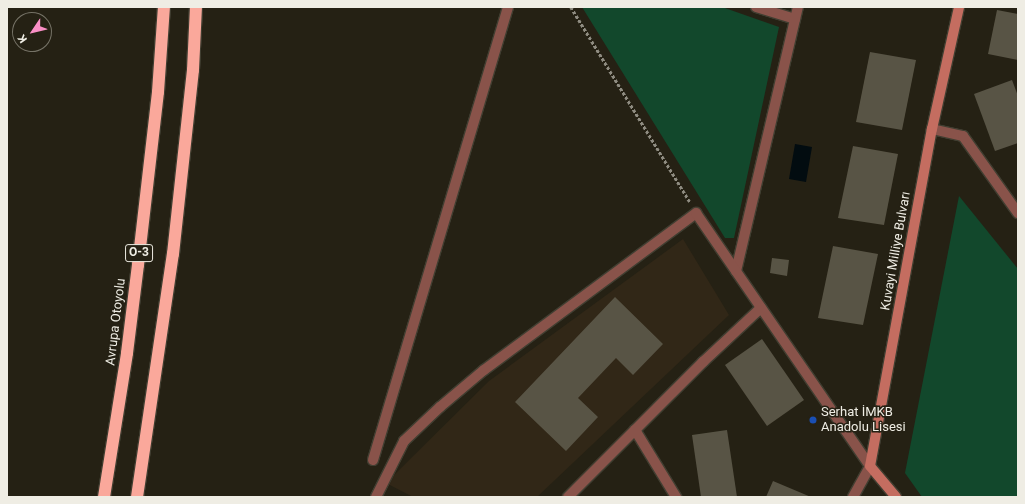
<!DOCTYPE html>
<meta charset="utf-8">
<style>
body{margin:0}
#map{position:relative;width:1025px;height:504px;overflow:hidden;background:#252114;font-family:Roboto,sans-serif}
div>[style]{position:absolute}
.education>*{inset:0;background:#312717}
.green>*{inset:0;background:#12482c}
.water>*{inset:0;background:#020c10}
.building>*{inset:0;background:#585445}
.path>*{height:2.5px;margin-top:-1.25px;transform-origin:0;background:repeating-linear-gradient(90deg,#8f8c81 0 3px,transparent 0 5px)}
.roads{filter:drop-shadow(1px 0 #413e31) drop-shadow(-1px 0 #413e31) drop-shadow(0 1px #413e31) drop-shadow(0 -1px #413e31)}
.minor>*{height:10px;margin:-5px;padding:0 5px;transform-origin:5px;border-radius:5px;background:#89534a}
.tertiary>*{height:10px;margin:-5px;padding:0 5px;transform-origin:5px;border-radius:5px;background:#89534a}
.secondary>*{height:10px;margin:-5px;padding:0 5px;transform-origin:5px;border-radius:5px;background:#c46d60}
.motorway>*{height:12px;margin:-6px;padding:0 6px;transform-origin:6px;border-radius:6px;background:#faa89b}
.dots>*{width:11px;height:11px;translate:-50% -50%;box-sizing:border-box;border:2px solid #252114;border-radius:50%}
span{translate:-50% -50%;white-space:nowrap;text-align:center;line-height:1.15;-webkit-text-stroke:3px #252114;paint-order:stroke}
.shield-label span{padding:1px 3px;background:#252114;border:1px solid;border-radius:3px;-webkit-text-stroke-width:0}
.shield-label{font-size:12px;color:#efede4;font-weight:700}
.street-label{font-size:13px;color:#efede4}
.poi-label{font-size:13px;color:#efede4}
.left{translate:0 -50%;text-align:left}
.frame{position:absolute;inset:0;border:8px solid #efede4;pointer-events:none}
.north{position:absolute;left:12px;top:12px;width:40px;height:40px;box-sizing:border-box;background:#252114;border:1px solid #767367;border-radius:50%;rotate:235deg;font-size:11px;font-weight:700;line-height:16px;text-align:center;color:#efede4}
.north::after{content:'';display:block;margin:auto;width:14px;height:18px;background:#fa8fc6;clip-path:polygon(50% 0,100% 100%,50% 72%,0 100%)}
</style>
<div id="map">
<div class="education">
<div style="clip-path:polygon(683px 239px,729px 315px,537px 497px,413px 497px,386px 483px,489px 381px)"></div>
</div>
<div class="green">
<div style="clip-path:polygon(582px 7px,722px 7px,779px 27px,734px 238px,725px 238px)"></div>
<div style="clip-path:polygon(959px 196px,1018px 269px,1018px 497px,922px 497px,905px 473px)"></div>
</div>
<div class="water">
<div style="clip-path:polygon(795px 144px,812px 147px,806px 182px,789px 179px)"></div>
</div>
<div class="building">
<div style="clip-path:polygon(997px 10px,1018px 14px,1018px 60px,988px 54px)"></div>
<div style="clip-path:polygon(870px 52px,916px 60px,902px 130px,856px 122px)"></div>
<div style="clip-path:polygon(1012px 80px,1018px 96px,1018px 143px,995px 151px,974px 94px)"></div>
<div style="clip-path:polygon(853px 146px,898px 154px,884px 225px,838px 218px)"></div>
<div style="clip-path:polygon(833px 246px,878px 254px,863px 325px,818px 318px)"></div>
<div style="clip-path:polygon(772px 258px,789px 260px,787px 276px,770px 273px)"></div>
<div style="clip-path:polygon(615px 297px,663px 344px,633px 375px,616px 358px,578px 398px,598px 417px,566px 451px,515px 402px)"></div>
<div style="clip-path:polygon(762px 339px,804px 400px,767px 426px,725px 365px)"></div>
<div style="clip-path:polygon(727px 430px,737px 497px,701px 497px,692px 435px)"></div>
<div style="clip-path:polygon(773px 481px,811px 497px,766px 497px)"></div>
</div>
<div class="path">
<div style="left:571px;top:7px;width:228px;rotate:58.6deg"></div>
</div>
<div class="roads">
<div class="minor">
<div style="left:756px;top:7px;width:41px;rotate:17.1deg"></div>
<div style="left:932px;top:129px;width:32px;rotate:13deg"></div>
<div style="left:963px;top:136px;width:95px;rotate:54.5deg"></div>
<div style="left:736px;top:271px;width:271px;rotate:-76.8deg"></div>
<div style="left:635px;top:430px;width:79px;rotate:58.5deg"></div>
<div style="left:373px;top:460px;width:473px;rotate:-73.4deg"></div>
<div style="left:376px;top:497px;width:63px;rotate:-63.4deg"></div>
<div style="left:404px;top:441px;width:50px;rotate:-43.4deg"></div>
<div style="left:440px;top:407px;width:57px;rotate:-40.1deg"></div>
<div style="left:484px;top:370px;width:264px;rotate:-36.5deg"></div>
<div style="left:696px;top:213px;width:307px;rotate:55.5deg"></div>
<div style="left:568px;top:497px;width:191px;rotate:-45deg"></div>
<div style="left:703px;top:362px;width:79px;rotate:-43deg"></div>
</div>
<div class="tertiary">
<div style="left:853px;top:497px;width:35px;rotate:-61deg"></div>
</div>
<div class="secondary">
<div style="left:896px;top:497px;width:40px;rotate:-130deg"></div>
<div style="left:870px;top:466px;width:343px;rotate:-79.6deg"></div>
<div style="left:932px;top:129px;width:125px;rotate:-77.5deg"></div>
</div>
<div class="motorway">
<div style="left:104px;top:497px;width:146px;rotate:-80.9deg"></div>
<div style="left:127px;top:353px;width:89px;rotate:-82.9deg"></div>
<div style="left:138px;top:265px;width:174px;rotate:-83.4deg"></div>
<div style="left:158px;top:92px;width:85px;rotate:-86deg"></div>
<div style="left:137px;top:497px;width:246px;rotate:-81.6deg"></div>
<div style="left:173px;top:254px;width:185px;rotate:-83.8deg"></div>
<div style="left:193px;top:70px;width:63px;rotate:-87.3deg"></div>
</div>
</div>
<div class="dots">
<div style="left:813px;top:420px;background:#1a4fb4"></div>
</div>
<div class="shield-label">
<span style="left:139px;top:253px">O-3</span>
</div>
<div class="street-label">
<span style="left:896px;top:251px;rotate:-80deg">Kuvayi Milliye Bulvarı</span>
<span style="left:116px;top:322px;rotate:-83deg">Avrupa Otoyolu</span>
</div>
<div class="poi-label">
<span class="left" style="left:821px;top:420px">Serhat İMKB<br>Anadolu Lisesi</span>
</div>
<div class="frame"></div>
<div class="north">K</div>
</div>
